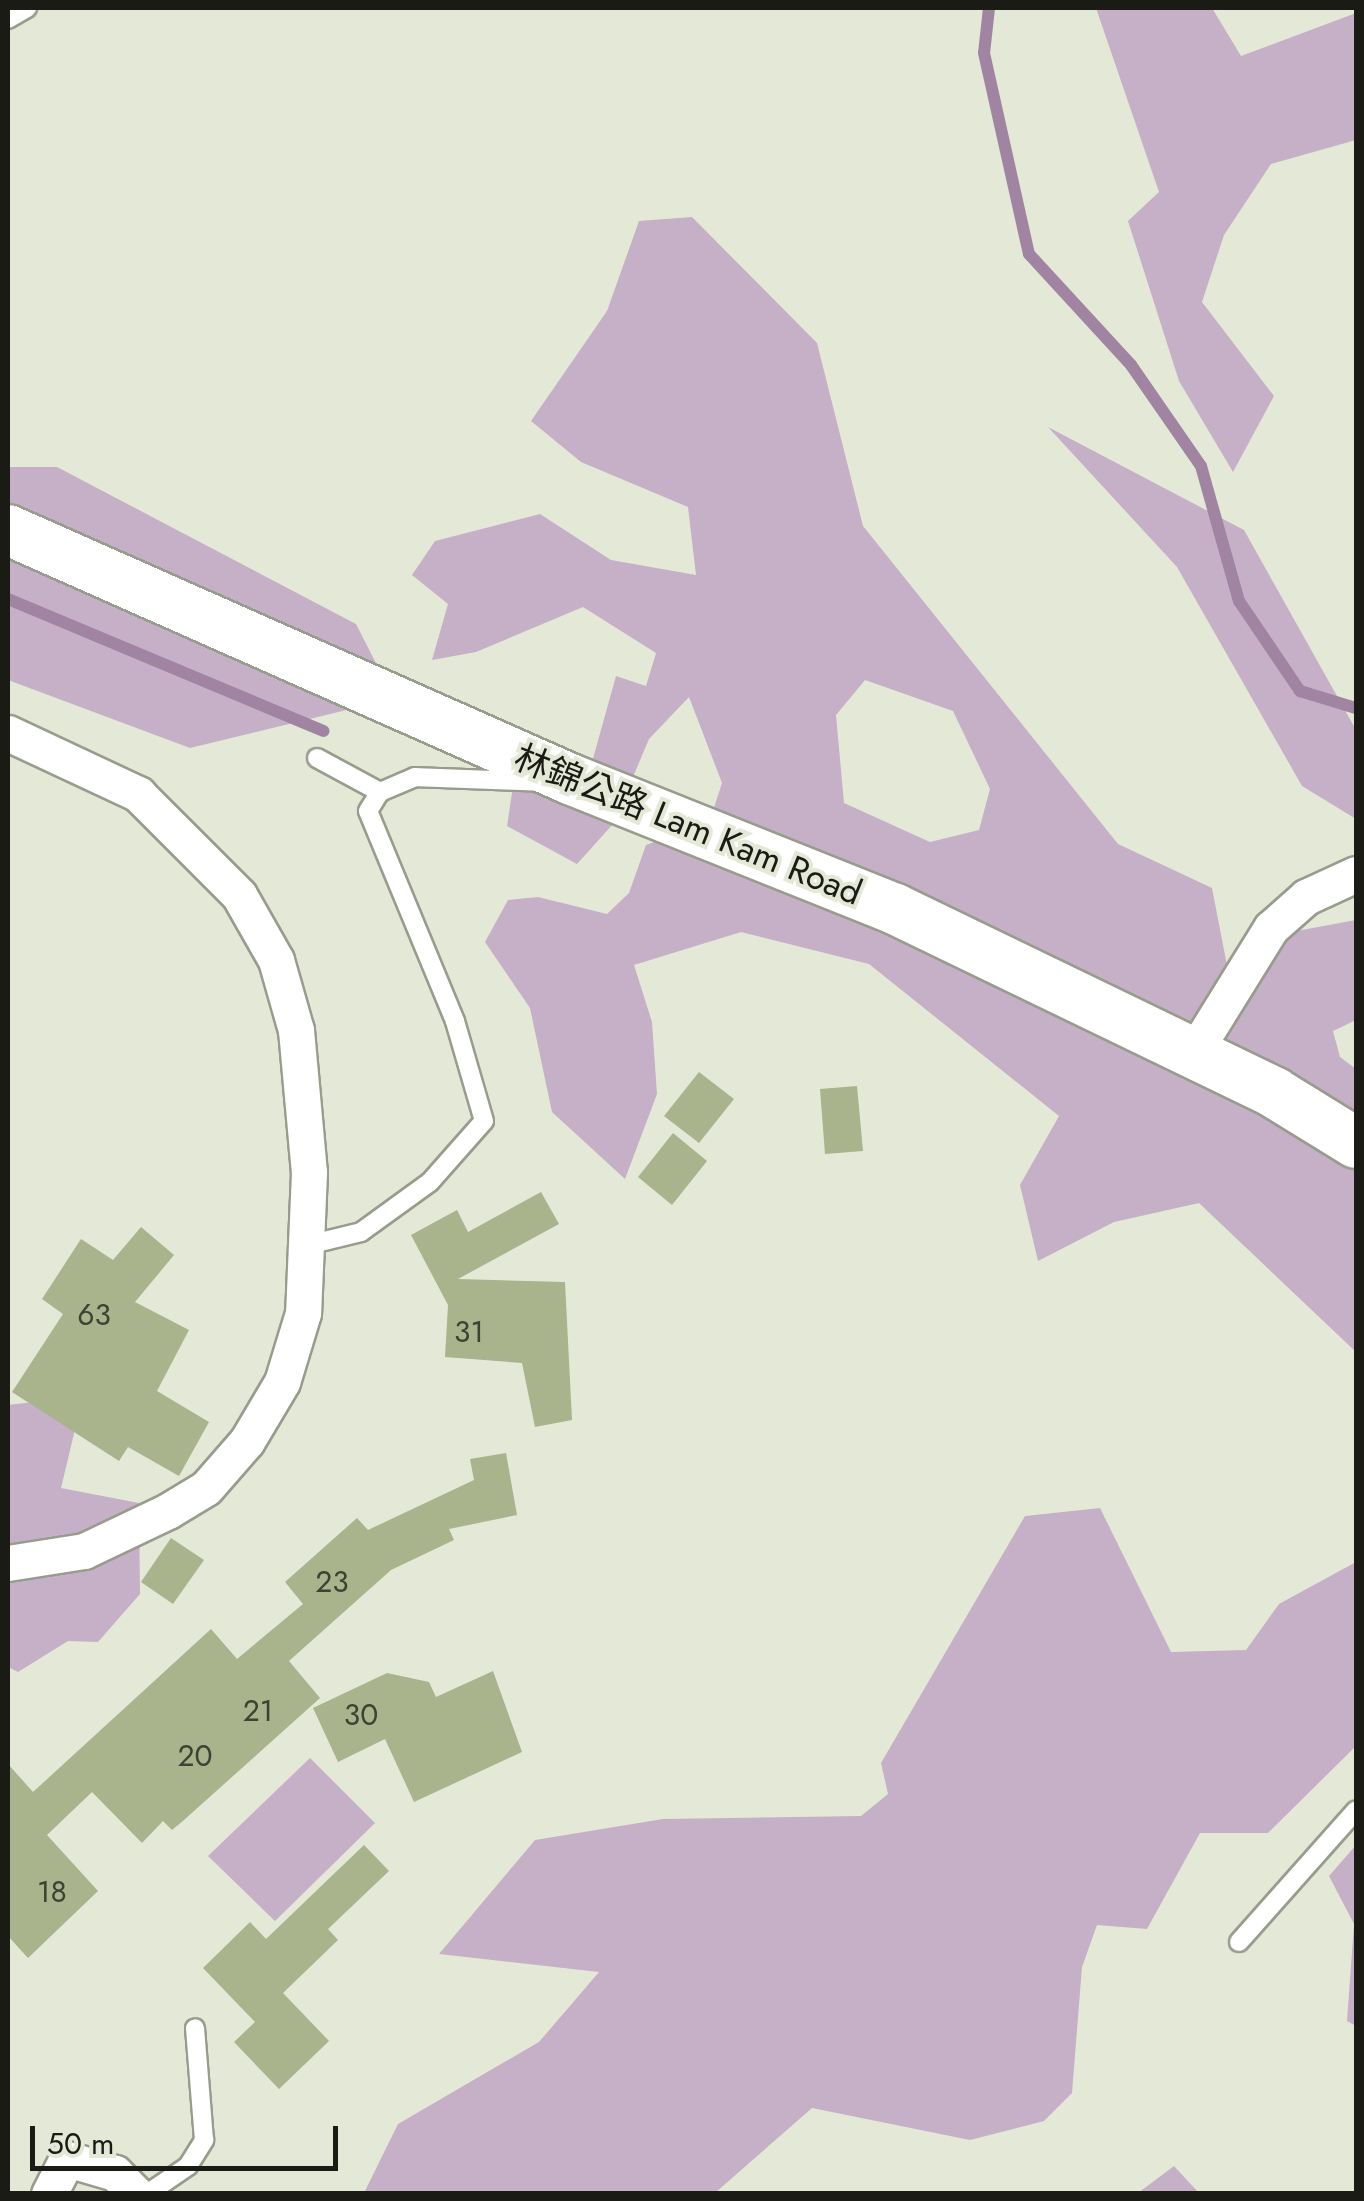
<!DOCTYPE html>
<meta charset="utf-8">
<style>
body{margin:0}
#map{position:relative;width:1364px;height:2201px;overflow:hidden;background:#e4e8d7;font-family:Jost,"Noto Sans TC",sans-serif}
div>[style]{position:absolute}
.green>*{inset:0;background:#c6b0c7}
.stream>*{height:12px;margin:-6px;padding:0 6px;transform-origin:6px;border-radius:6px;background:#a084a2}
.building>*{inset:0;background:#a9b38c}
.roads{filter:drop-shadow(2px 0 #989c8d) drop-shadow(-2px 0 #989c8d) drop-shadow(0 2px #989c8d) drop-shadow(0 -2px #989c8d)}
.service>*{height:18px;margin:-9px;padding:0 9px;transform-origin:9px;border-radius:9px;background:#fff}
.minor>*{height:35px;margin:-17.5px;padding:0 17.5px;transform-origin:17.5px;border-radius:17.5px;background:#fff}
.secondary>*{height:50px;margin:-25px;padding:0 25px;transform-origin:25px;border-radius:25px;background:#fff}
span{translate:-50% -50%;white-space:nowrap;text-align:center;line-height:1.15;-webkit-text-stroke:8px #e4e8d7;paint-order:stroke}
.number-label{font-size:30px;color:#3e4133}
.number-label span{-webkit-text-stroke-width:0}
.street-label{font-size:35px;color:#1a1b15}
.frame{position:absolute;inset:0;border:10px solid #1a1b15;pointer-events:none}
.scale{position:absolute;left:30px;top:2126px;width:308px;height:45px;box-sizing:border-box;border:5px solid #1a1b15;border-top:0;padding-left:12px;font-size:30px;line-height:35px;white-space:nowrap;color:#1a1b15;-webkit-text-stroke:8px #e4e8d7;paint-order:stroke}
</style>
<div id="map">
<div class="green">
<div style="clip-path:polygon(1096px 8px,1212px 8px,1241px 56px,1356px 13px,1356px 140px,1271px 164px,1224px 235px,1202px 302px,1274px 396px,1233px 472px,1179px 381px,1128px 221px,1159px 192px)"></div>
<div style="clip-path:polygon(evenodd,692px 217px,817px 343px,863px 526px,1118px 844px,1212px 888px,1229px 976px,1291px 932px,1356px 920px,1356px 1020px,1333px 1031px,1340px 1057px,1356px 1069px,1356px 1352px,1199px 1203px,1114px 1222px,1038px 1261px,1020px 1185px,1059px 1116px,869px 964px,741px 932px,634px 965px,652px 1022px,657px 1094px,625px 1179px,552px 1112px,530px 1008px,485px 942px,508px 900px,538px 897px,607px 914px,629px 893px,646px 845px,709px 823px,722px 783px,689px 697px,649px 739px,613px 824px,577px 864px,507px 826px,515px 773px,589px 773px,616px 676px,646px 686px,656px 653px,583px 607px,476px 652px,432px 660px,448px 604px,412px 575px,435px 541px,540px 514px,611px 560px,696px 575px,688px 507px,581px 462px,531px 421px,607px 311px,639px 221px,692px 217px,865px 680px,953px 711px,990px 789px,979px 830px,930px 842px,844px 803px,836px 715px,865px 680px)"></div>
<div style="clip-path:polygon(1048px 427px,1244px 530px,1356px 730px,1356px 819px,1302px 786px,1177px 567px)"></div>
<div style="clip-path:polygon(8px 467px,57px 467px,356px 624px,383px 677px,363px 706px,190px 748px,8px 680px)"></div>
<div style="clip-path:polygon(83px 1396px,61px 1488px,139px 1503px,140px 1594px,98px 1642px,68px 1641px,18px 1672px,8px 1667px,8px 1405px)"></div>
<div style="clip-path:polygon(1100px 1508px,1171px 1652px,1246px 1650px,1279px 1604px,1356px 1562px,1356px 1746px,1268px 1833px,1200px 1833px,1147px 1929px,1097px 1925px,1082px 1967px,1072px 2093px,1044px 2121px,970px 2140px,812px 2108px,715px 2193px,364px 2193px,398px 2124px,539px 2042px,599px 1972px,439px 1954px,535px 1840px,663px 1819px,861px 1816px,888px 1794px,881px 1763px,1025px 1516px)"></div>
<div style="clip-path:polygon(310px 1758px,375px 1823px,275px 1921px,208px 1856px)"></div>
<div style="clip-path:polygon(1356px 1845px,1356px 2026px,1347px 2021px,1354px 1924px,1329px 1876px)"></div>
<div style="clip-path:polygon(1174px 2166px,1199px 2193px,1138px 2193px)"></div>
</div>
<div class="stream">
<div style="left:989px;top:8px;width:45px;rotate:96.3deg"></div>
<div style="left:984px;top:53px;width:206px;rotate:77.4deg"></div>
<div style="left:1029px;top:254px;width:151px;rotate:47.4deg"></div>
<div style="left:1131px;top:365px;width:123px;rotate:55.3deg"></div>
<div style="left:1201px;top:466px;width:140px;rotate:74.3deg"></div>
<div style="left:1239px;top:601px;width:109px;rotate:55.9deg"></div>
<div style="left:1300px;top:691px;width:59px;rotate:16.9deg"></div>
<div style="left:8px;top:599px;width:342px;rotate:22.7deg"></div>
</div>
<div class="building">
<div style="clip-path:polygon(699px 1072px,734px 1099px,699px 1143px,664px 1116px)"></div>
<div style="clip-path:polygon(857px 1086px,863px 1151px,825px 1154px,820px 1089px)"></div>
<div style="clip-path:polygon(673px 1133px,707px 1161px,672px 1205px,638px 1177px)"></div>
<div style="clip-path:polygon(541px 1192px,559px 1224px,458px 1279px,565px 1282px,572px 1420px,535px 1427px,522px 1363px,445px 1357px,448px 1305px,411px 1235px,457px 1210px,468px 1232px)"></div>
<div style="clip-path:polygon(141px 1227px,174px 1255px,135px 1302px,189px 1330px,157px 1391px,209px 1422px,179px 1476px,128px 1447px,119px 1461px,12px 1392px,63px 1314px,42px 1299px,81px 1239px,113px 1260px)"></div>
<div style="clip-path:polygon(506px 1453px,517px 1515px,449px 1529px,454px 1540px,391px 1570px,289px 1661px,320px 1698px,184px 1820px,172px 1830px,163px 1821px,142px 1843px,92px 1792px,47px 1835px,98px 1891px,28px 1958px,8px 1936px,8px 1764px,33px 1792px,211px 1629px,237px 1659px,303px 1604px,285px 1582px,357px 1518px,368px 1530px,474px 1480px,470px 1459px)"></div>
<div style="clip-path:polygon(171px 1538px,204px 1560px,173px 1604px,141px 1582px)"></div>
<div style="clip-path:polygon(493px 1671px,522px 1752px,414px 1802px,385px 1739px,338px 1762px,313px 1708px,387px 1673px,429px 1682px,436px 1697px)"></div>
<div style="clip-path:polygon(364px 1845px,389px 1871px,328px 1929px,338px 1940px,283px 1993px,329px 2041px,279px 2089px,234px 2042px,255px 2022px,203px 1968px,250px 1922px,266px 1939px)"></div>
</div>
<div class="roads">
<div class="service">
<div style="left:8px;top:19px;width:22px;rotate:-30deg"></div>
<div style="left:317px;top:758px;width:72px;rotate:28.4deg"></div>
<div style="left:304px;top:1246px;width:59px;rotate:-13.8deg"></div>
<div style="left:361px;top:1232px;width:85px;rotate:-35.9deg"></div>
<div style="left:430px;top:1182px;width:81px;rotate:-48.5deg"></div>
<div style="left:484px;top:1121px;width:104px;rotate:-106.2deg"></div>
<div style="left:455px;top:1021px;width:227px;rotate:-112.5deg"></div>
<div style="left:368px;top:811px;width:22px;rotate:-58deg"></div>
<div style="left:380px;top:792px;width:38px;rotate:-23deg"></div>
<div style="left:415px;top:777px;width:129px;rotate:2.2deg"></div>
<div style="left:1239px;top:1942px;width:176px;rotate:-48.4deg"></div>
<div style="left:147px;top:2194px;width:50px;rotate:-34.3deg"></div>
<div style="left:188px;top:2166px;width:31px;rotate:-58deg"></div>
<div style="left:204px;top:2140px;width:112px;rotate:-94.6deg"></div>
</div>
<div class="minor">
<div style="left:8px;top:733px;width:144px;rotate:25.1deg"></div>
<div style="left:138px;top:794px;width:143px;rotate:45deg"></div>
<div style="left:239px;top:895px;width:75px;rotate:60.4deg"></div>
<div style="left:276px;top:960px;width:73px;rotate:74.1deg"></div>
<div style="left:296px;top:1030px;width:143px;rotate:84.8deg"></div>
<div style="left:309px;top:1172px;width:141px;rotate:92.4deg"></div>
<div style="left:303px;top:1313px;width:72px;rotate:106.9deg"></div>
<div style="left:282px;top:1382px;width:69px;rotate:120.7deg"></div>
<div style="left:247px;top:1441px;width:62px;rotate:131.1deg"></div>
<div style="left:206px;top:1488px;width:44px;rotate:148.8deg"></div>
<div style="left:168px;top:1511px;width:93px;rotate:154.5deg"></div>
<div style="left:84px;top:1551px;width:77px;rotate:171deg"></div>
<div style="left:1194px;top:1052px;width:146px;rotate:-58.2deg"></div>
<div style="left:1271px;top:928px;width:47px;rotate:-41.5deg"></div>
<div style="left:1306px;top:897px;width:55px;rotate:-24.7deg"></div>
<div style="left:49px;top:2194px;width:39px;rotate:-63deg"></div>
<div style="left:67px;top:2159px;width:50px;rotate:16.3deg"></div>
<div style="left:115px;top:2173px;width:30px;rotate:45deg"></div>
</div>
<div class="secondary">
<div style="left:8px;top:530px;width:615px;rotate:23.9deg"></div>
<div style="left:570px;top:779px;width:350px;rotate:21.8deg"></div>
<div style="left:895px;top:909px;width:422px;rotate:25.8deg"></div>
<div style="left:1275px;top:1093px;width:95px;rotate:31.7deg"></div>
</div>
</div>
<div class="number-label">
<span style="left:94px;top:1315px">63</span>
<span style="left:469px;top:1332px">31</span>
<span style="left:332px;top:1582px">23</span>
<span style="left:258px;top:1711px">21</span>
<span style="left:361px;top:1715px">30</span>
<span style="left:195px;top:1756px">20</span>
<span style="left:52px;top:1892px">18</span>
</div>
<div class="street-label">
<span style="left:688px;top:825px;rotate:22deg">林錦公路 Lam Kam Road</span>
</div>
<div class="frame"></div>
<div class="scale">50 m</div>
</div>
